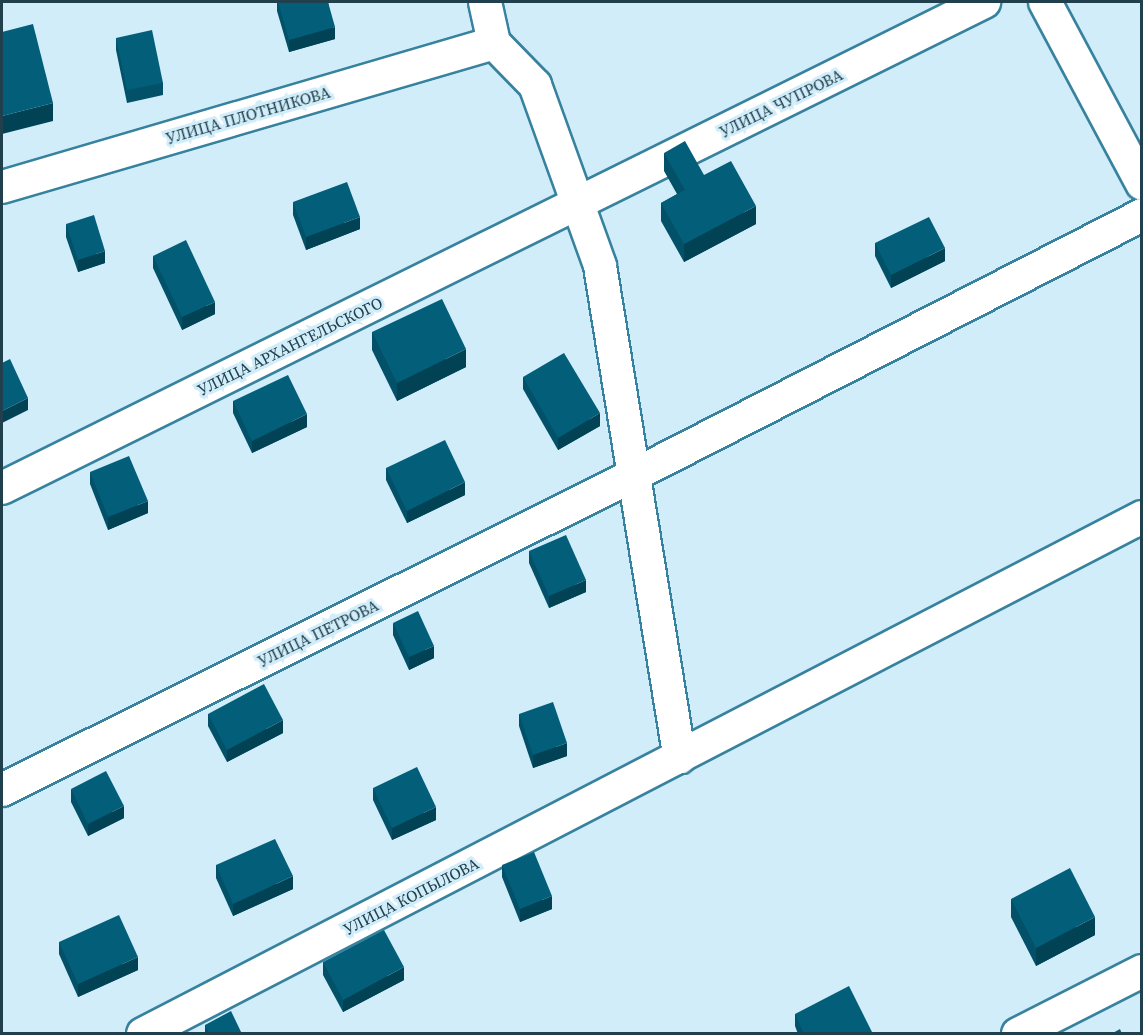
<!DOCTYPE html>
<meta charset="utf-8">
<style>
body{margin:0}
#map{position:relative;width:1143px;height:1035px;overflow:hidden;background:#d1edfa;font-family:"Source Serif 4",serif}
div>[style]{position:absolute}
.roads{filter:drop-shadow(2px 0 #37829e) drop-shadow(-2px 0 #37829e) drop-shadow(0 2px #37829e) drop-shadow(0 -2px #37829e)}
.minor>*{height:32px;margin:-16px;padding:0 16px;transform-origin:16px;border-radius:16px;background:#fff}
.wall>*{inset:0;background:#035168}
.shaded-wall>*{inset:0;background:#024255}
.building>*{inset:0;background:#035e79}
span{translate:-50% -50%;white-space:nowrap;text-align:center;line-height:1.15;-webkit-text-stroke:6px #d1edfa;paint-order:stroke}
.street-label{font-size:16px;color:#21404d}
.frame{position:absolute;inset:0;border:3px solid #21404d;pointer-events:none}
</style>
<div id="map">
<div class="roads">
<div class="minor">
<div style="left:485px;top:2px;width:42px;rotate:77.6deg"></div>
<div style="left:494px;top:43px;width:59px;rotate:45.7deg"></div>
<div style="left:535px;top:85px;width:192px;rotate:70.2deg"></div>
<div style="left:600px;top:266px;width:498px;rotate:80.8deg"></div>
<div style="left:1045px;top:2px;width:206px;rotate:61.9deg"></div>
<div style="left:2px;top:187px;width:513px;rotate:-16.31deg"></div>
<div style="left:2px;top:488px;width:1096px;rotate:-26.33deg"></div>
<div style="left:2px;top:790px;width:706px;rotate:-26.49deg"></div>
<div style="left:634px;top:475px;width:571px;rotate:-27.1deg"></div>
<div style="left:143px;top:1034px;width:1125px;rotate:-27.36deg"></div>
<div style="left:1018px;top:1034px;width:139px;rotate:-26.9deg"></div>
</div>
</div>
<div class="wall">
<div style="clip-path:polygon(277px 2px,328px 2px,335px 39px,289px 52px,277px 11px)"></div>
<div style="clip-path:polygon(116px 38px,163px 83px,163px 95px,127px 103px,116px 50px)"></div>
<div style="clip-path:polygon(664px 153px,704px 175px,756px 224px,684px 262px,661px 221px,661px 203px,677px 194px,664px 171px)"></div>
<div style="clip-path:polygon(293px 202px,360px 229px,306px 250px,293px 215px)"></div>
<div style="clip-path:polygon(66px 224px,105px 263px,78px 272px,66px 237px)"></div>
<div style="clip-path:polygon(875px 243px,945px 261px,891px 288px,875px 256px)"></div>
<div style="clip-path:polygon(153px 256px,215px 314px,182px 330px,153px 268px)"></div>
<div style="clip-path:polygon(372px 332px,466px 367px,397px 401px,372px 350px)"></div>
<div style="clip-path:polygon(523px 377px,600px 426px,558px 450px,523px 389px)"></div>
<div style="clip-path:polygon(233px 401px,307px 427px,252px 453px,233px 413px)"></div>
<div style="clip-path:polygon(386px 468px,465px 495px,407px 523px,386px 480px)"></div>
<div style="clip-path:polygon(90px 472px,148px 513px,108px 530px,90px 484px)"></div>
<div style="clip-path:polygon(529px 551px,586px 592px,549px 608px,529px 563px)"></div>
<div style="clip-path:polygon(393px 623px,434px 658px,409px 670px,393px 635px)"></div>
<div style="clip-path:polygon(208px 714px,283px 733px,227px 762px,208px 726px)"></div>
<div style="clip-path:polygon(519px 714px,567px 756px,533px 768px,519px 726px)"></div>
<div style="clip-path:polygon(373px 788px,436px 820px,392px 840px,373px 800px)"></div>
<div style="clip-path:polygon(71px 789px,124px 818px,88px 836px,71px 802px)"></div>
<div style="clip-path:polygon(216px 865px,293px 889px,233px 916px,216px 878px)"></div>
<div style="clip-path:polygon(502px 865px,552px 909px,520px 922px,502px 877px)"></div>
<div style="clip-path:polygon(1011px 899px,1095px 935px,1036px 966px,1011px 917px)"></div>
<div style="clip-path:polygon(59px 942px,138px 970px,78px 997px,59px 954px)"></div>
<div style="clip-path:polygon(323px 962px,404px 980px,343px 1012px,323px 975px)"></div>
<div style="clip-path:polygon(795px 1014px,873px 1034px,798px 1034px,795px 1026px)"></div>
<div style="clip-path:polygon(205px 1025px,242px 1034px,205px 1034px)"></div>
</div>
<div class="shaded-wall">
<div style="clip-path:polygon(335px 27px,335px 39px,289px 52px,289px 40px)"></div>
<div style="clip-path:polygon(53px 103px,53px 121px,2px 134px,2px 116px)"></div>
<div style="clip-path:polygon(756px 206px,756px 224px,684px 262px,684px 244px)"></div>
<div style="clip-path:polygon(360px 217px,360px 229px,306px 250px,306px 237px)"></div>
<div style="clip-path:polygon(945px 248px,945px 261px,891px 288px,891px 275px)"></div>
<div style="clip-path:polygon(105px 251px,105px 263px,78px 272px,78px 260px)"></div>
<div style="clip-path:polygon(215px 302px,215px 314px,182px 330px,182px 317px)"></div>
<div style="clip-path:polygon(466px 349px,466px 367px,397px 401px,397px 383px)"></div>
<div style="clip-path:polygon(28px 398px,28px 410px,2px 423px,2px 411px)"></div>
<div style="clip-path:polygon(600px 413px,600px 426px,558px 450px,558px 438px)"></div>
<div style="clip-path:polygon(307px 414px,307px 427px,252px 453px,252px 441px)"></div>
<div style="clip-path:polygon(465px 482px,465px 495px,407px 523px,407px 511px)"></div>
<div style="clip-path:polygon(148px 501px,148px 513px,108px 530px,108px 517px)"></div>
<div style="clip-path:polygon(586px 580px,586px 592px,549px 608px,549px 596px)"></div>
<div style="clip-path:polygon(434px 646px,434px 658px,409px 670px,409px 657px)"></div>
<div style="clip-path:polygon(283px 720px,283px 733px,227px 762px,227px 750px)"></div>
<div style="clip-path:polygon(567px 743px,567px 756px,533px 768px,533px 755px)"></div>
<div style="clip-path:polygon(124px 806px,124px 818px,88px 836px,88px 824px)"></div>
<div style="clip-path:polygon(436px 807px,436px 820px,392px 840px,392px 828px)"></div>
<div style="clip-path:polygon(293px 876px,293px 889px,233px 916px,233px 904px)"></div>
<div style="clip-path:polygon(552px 896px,552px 909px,520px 922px,520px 909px)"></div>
<div style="clip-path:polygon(1095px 917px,1095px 935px,1036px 966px,1036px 948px)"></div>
<div style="clip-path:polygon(138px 957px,138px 970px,78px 997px,78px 984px)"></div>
<div style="clip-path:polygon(404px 967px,404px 980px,343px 1012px,343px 1000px)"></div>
</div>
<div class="building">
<div style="clip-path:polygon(278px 2px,328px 2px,335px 27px,289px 40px)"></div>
<div style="clip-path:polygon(33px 24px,53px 103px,2px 116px,2px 32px)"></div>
<div style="clip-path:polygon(152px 30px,163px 83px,127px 90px,116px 38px)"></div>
<div style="clip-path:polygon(685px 141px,704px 175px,731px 161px,756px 206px,684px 244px,661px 203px,685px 190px,664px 153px)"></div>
<div style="clip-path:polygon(347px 182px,360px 217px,306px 237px,293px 202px)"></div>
<div style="clip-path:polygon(94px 215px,105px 251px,78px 260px,66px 224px)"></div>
<div style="clip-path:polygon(929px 217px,945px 248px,891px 275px,875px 243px)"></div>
<div style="clip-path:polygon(186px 240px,215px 302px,182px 317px,153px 256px)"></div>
<div style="clip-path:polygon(442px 299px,466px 349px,397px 383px,372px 332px)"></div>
<div style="clip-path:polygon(564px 353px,600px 413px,558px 438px,523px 377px)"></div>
<div style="clip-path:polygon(10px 359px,28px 398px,2px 411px,2px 363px)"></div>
<div style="clip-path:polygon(288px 375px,307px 414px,252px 441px,233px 401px)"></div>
<div style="clip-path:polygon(445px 440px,465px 482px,407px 511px,386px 468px)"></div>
<div style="clip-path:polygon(129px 456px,148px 501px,108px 517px,90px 472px)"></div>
<div style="clip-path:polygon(566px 535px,586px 580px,549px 596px,529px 551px)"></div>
<div style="clip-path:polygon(418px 611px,434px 646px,409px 657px,393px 623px)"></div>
<div style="clip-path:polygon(264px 684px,283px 720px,227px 750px,208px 714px)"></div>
<div style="clip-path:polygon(553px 702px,567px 743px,533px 755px,519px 714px)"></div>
<div style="clip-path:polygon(417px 767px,436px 807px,392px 828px,373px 788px)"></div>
<div style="clip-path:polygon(106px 771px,124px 806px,88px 824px,71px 789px)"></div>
<div style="clip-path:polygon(275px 839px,293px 876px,233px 904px,216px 865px)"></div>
<div style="clip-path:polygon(534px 852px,552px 896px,520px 909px,502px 865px)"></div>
<div style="clip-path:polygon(1070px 868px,1095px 917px,1036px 948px,1011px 899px)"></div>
<div style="clip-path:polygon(119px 915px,138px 957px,78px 984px,59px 942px)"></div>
<div style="clip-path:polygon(384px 930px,404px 967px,343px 1000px,323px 962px)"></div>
<div style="clip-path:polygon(849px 986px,873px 1034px,804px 1034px,795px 1014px)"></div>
<div style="clip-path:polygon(231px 1011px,242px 1034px,209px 1034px,205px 1025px)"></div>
<div style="clip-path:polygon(1120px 1029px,1122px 1034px,1111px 1034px)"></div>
</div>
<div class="street-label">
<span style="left:781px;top:103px;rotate:-26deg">УЛИЦА ЧУПРОВА</span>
<span style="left:248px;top:115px;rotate:-16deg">УЛИЦА ПЛОТНИКОВА</span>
<span style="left:290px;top:346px;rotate:-26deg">УЛИЦА АРХАНГЕЛЬСКОГО</span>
<span style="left:318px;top:633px;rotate:-26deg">УЛИЦА ПЕТРОВА</span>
<span style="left:411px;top:896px;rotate:-27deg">УЛИЦА КОПЫЛОВА</span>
</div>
<div class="frame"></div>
</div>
